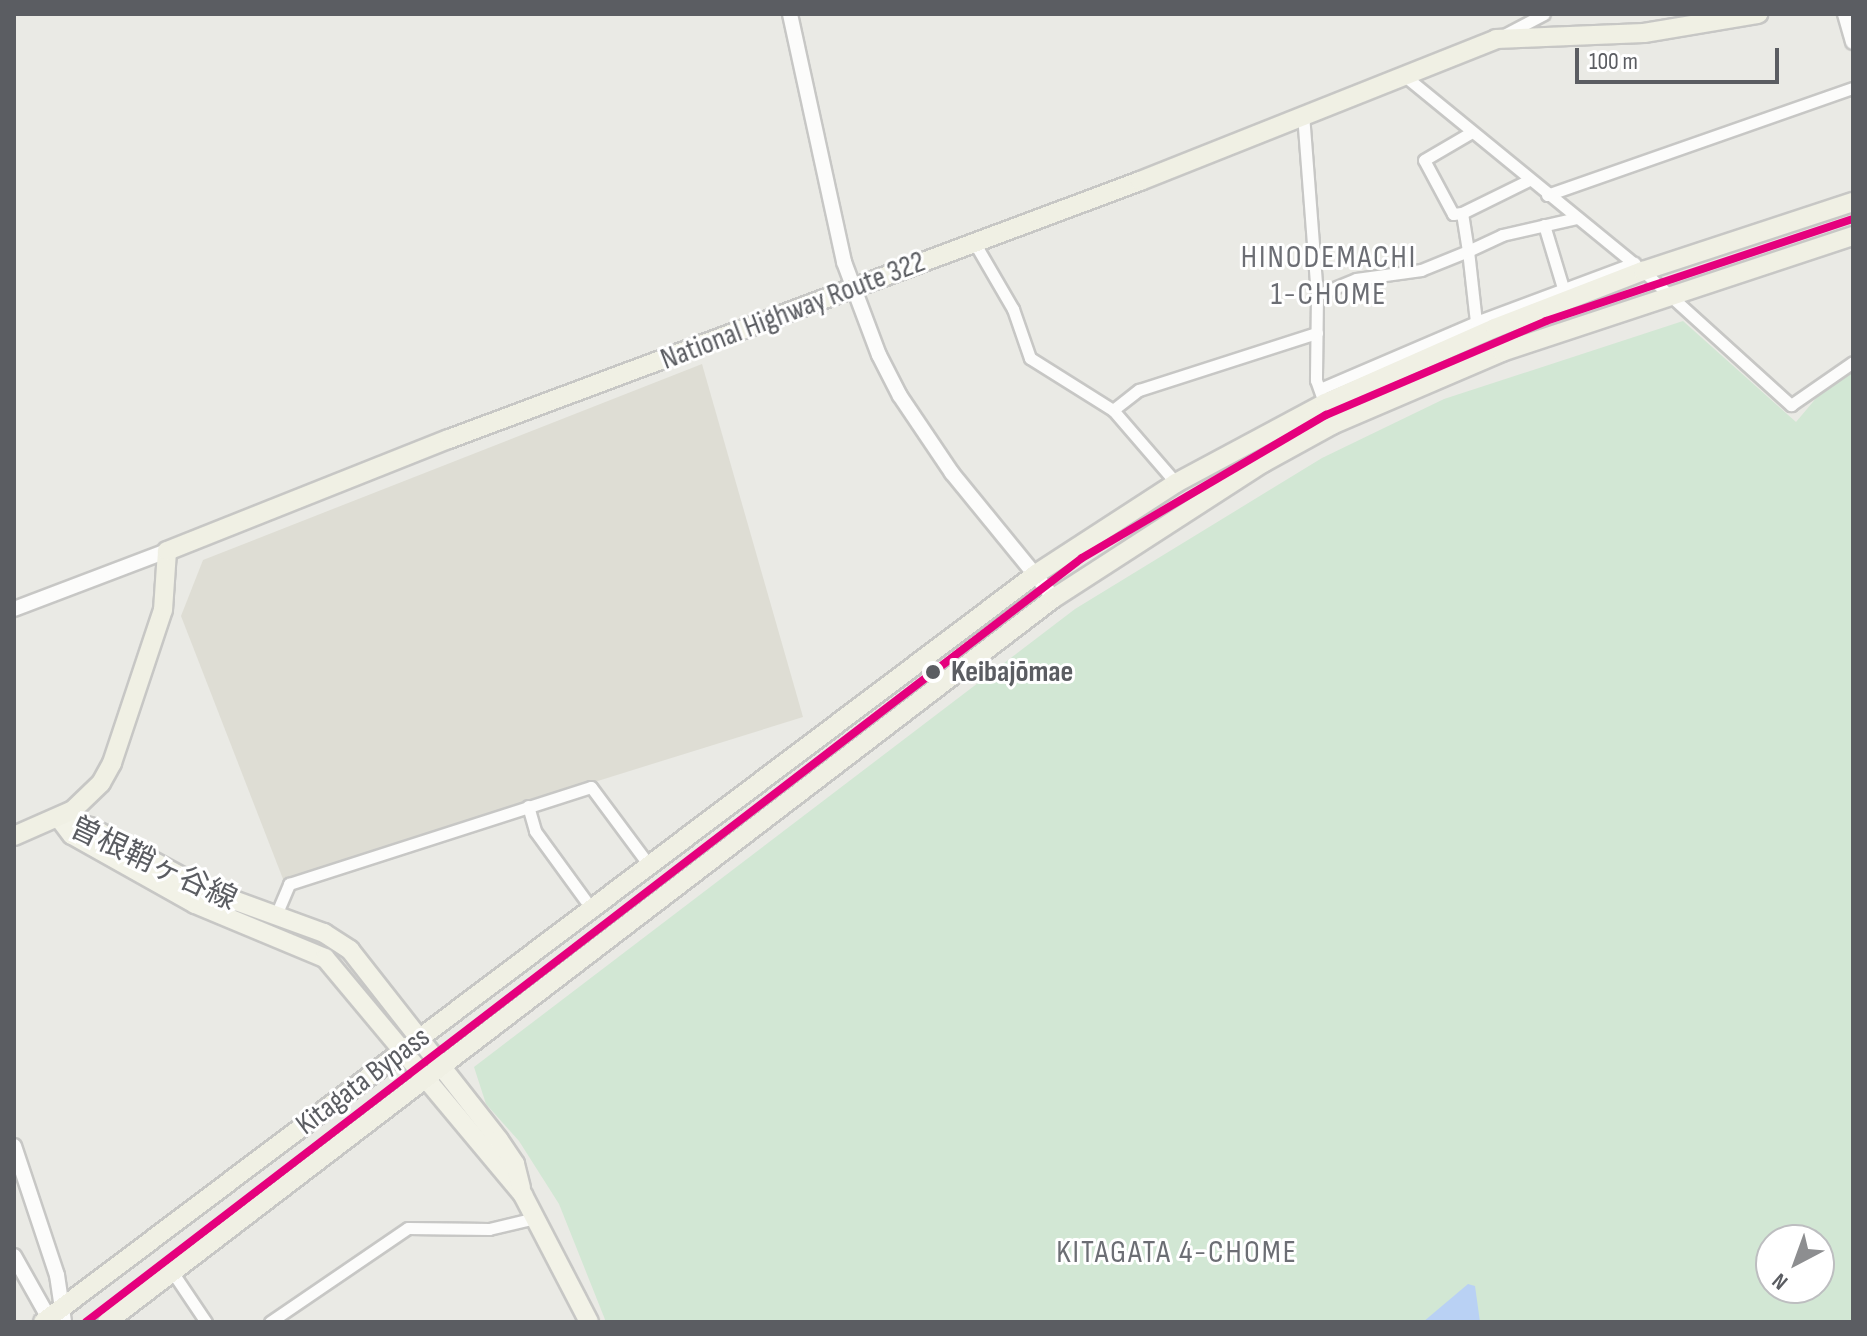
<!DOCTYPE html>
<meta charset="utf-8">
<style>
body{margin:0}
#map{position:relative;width:1867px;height:1336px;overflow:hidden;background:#eaeae5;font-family:"Sofia Sans Condensed","Noto Sans JP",sans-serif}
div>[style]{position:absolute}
.education>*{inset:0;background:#deddd4}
.green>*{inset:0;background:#d2e7d4}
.water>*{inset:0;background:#b9d1f4}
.roads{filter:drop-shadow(2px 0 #c7c7c5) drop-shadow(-2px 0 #c7c7c5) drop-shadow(0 2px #c7c7c5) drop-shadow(0 -2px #c7c7c5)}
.minor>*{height:11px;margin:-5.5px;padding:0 5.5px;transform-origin:5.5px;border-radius:5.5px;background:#fcfcfb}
.tertiary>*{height:14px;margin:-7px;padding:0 7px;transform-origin:7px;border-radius:7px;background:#fcfcfb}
.primary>*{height:18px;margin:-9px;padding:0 9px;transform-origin:9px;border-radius:9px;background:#f2f2e7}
.trunk>*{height:18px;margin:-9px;padding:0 9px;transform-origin:9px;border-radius:9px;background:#f0f0e4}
.metro-1>*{height:8px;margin:-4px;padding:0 4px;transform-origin:4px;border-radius:4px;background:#e5007d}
.dots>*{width:22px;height:22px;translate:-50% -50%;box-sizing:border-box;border:4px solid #fff;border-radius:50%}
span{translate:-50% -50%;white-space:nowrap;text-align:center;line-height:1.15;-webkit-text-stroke:6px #fff;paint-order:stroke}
.street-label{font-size:30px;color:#5b5d62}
.stop-label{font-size:30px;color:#5b5d62;font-weight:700}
.left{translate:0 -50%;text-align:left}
.neighbourhood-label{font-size:32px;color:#6c6e74;letter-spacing:2px}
.frame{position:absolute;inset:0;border:16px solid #5b5d62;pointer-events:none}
.north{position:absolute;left:1755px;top:1224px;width:80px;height:80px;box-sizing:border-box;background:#fff;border:2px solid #bdbec0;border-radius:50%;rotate:221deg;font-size:22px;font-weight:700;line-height:32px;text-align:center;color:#5b5d62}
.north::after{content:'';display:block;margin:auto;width:28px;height:36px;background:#8d8e90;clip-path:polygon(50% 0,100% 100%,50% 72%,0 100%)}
.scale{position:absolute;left:1575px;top:48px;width:204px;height:36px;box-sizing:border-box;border:4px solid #5b5d62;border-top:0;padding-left:10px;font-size:24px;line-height:28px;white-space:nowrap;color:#5b5d62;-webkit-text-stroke:6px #fff;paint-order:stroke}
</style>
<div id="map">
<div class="education">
<div style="clip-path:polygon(702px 364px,803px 717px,283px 879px,181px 616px,203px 560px)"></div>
</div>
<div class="green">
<div style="clip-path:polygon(evenodd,1683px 321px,1796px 422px,1828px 384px,1853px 370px,1853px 1322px,606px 1322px,559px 1204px,519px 1141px,486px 1104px,474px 1067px,1075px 609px,1322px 458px,1444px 399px,1683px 321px,1771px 1240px,1819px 1240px,1819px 1288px,1771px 1288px,1771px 1240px)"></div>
</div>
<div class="water">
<div style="clip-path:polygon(1468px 1284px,1475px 1286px,1480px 1322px,1423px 1322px)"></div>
</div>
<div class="roads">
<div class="minor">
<div style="left:1502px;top:36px;width:47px;rotate:-27.6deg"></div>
<div style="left:1406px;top:77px;width:306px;rotate:39.3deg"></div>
<div style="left:1643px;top:271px;width:200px;rotate:42.2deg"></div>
<div style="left:1791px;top:405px;width:75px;rotate:-34.7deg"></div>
<div style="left:1303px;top:114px;width:182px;rotate:85.6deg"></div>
<div style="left:1317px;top:295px;width:85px;rotate:90.7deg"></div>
<div style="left:1316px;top:380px;width:48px;rotate:70.4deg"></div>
<div style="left:1547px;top:195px;width:324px;rotate:-19.3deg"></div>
<div style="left:1462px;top:213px;width:9px;rotate:174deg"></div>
<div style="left:1453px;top:214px;width:61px;rotate:-118.2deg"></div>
<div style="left:1424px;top:160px;width:53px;rotate:-30.4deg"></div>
<div style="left:1544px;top:225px;width:66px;rotate:73.2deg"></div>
<div style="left:974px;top:242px;width:78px;rotate:59.8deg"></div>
<div style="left:1013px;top:309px;width:52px;rotate:70.9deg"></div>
<div style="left:1030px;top:358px;width:98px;rotate:32.1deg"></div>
<div style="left:1113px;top:410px;width:96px;rotate:49.2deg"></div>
<div style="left:1317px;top:295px;width:42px;rotate:-22.3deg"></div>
<div style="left:1356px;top:279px;width:66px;rotate:-7.9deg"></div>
<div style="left:1421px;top:270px;width:51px;rotate:-22deg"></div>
<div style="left:1468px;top:251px;width:38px;rotate:-99deg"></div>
<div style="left:1462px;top:213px;width:75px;rotate:-26.2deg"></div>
<div style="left:1476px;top:322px;width:71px;rotate:-96.4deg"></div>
<div style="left:1468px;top:251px;width:38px;rotate:-25deg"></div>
<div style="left:1502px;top:235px;width:76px;rotate:-12.9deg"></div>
<div style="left:1320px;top:389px;width:170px;rotate:-23.2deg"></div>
<div style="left:1476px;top:322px;width:169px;rotate:-20.5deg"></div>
<div style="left:1113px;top:410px;width:33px;rotate:-38deg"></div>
<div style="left:1139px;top:390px;width:187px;rotate:-17.8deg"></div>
<div style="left:528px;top:806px;width:26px;rotate:74deg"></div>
<div style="left:535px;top:831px;width:95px;rotate:54deg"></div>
<div style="left:276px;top:915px;width:34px;rotate:-67deg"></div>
<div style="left:289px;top:884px;width:317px;rotate:-17.8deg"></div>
<div style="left:591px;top:787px;width:97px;rotate:53.4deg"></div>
<div style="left:171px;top:1270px;width:63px;rotate:56.1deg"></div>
<div style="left:270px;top:1322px;width:167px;rotate:-34.3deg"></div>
<div style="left:408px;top:1228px;width:81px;rotate:0.7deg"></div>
<div style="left:489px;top:1229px;width:47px;rotate:-13.4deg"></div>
</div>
<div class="tertiary">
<div style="left:790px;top:14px;width:254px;rotate:77.7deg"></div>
<div style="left:844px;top:262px;width:99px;rotate:69.4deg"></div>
<div style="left:879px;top:355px;width:46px;rotate:62.9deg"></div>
<div style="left:900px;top:396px;width:93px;rotate:56deg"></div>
<div style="left:952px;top:473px;width:161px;rotate:50.8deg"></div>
<div style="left:1845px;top:14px;width:29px;rotate:74deg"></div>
<div style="left:14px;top:609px;width:164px;rotate:-20.8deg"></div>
<div style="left:14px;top:1146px;width:136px;rotate:71.6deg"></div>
<div style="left:57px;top:1275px;width:48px;rotate:81.5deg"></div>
<div style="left:14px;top:1256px;width:76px;rotate:60.7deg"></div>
</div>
<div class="primary">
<div style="left:59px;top:818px;width:21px;rotate:53deg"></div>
<div style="left:72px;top:835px;width:141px;rotate:29.3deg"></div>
<div style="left:195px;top:904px;width:141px;rotate:22.6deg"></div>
<div style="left:325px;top:958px;width:309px;rotate:50.1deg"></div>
<div style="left:523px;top:1195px;width:143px;rotate:62.5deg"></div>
<div style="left:59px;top:818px;width:32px;rotate:16deg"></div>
<div style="left:90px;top:827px;width:132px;rotate:28.5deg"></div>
<div style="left:206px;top:890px;width:126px;rotate:20deg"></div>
<div style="left:324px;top:933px;width:31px;rotate:33deg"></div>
<div style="left:350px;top:950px;width:241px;rotate:51.9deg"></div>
<div style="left:499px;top:1140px;width:29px;rotate:56deg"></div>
<div style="left:515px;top:1164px;width:25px;rotate:76deg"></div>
</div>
<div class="trunk">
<div style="left:14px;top:836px;width:64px;rotate:-23.8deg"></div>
<div style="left:73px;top:810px;width:39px;rotate:-44deg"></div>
<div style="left:101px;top:783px;width:23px;rotate:-61deg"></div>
<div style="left:112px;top:763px;width:161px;rotate:-71.6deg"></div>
<div style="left:163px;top:610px;width:59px;rotate:-86.1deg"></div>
<div style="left:167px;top:551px;width:303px;rotate:-21.7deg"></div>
<div style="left:449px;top:439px;width:738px;rotate:-20.47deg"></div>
<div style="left:1140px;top:181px;width:383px;rotate:-21.7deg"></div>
<div style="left:1496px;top:39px;width:148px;rotate:-2.3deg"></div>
<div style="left:1644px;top:33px;width:116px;rotate:-9.5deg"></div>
<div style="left:43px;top:1322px;width:1243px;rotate:-36.99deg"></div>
<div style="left:1036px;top:574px;width:167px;rotate:-33deg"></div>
<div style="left:1176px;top:483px;width:169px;rotate:-28.2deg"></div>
<div style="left:1325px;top:403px;width:186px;rotate:-23.8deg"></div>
<div style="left:1495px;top:328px;width:159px;rotate:-21.1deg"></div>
<div style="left:1643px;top:271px;width:221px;rotate:-18.2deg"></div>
<div style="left:107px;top:1322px;width:1192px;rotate:-37.4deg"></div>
<div style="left:1054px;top:598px;width:249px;rotate:-32.9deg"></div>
<div style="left:1263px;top:463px;width:79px;rotate:-28.8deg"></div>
<div style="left:1332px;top:425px;width:185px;rotate:-23.2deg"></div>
<div style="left:1502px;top:352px;width:370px;rotate:-18.3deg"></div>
</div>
</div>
<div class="metro-1">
<div style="left:86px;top:1322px;width:1255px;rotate:-37.49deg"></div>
<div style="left:1082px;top:558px;width:283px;rotate:-30.4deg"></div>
<div style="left:1326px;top:415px;width:239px;rotate:-23.1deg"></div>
<div style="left:1546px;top:321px;width:324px;rotate:-18.4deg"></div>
</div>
<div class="dots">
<div style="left:933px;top:672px;background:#5b5d62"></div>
</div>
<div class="street-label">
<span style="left:793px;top:311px;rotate:-21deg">National Highway Route 322</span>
<span style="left:153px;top:864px;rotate:25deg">曽根鞘ヶ谷線</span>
<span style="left:363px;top:1081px;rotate:-37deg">Kitagata Bypass</span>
</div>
<div class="stop-label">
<span class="left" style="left:951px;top:672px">Keibajōmae</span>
</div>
<div class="neighbourhood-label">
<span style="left:1329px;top:277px">HINODEMACHI<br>1-CHOME</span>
<span style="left:1177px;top:1253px">KITAGATA 4-CHOME</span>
</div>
<div class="frame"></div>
<div class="north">N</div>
<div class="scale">100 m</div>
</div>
